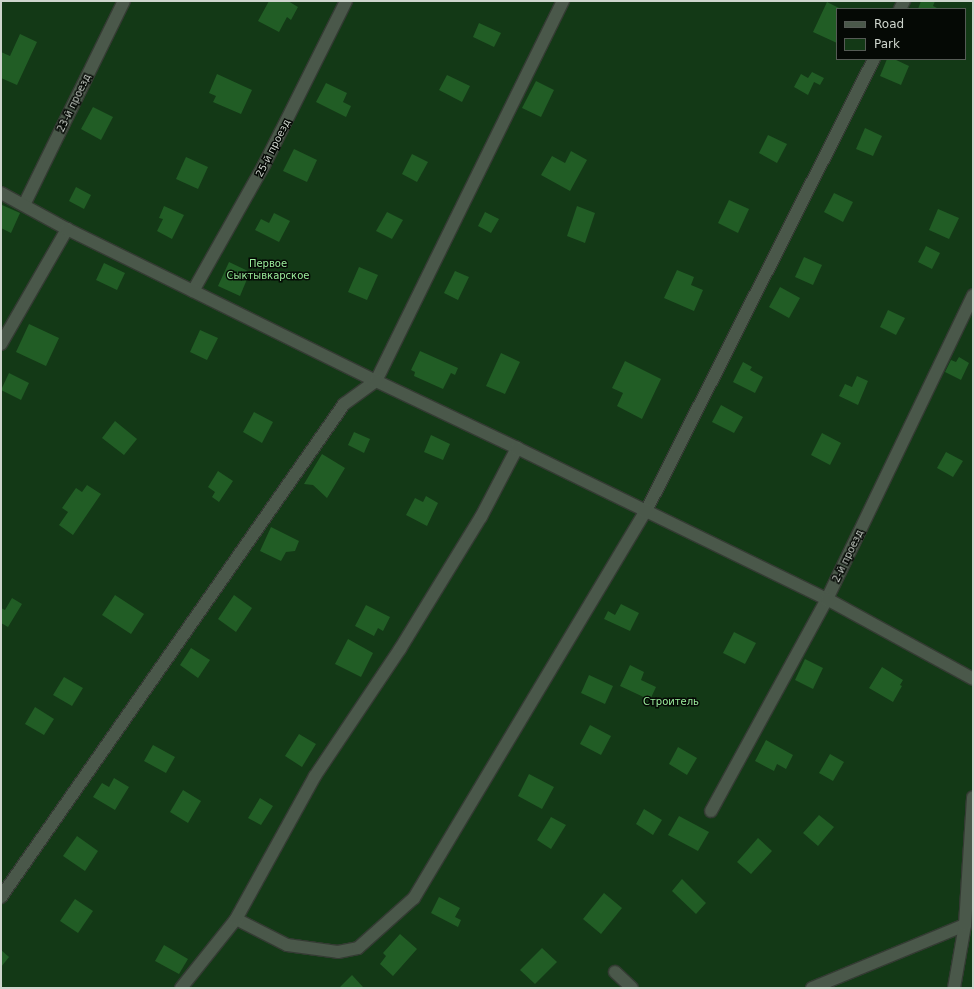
<!DOCTYPE html>
<meta charset="utf-8">
<style>
body{margin:0}
#map{position:relative;width:974px;height:989px;overflow:hidden;background:#162116;font-family:"DejaVu Sans",sans-serif}
div>[style]{position:absolute}
.green>*{inset:0;background:#133916}
.building>*{inset:0;background:#215d25}
.roads{filter:drop-shadow(1px 0 #343b33) drop-shadow(-1px 0 #343b33) drop-shadow(0 1px #343b33) drop-shadow(0 -1px #343b33)}
.lane>*{height:12px;margin:-6px;padding:0 6px;transform-origin:6px;border-radius:6px;background:#4a584a}
.street>*{height:12px;margin:-6px;padding:0 6px;transform-origin:6px;border-radius:6px;background:#4a584a}
span{translate:-50% -50%;white-space:nowrap;text-align:center;line-height:1.15;-webkit-text-stroke:3px #050905;paint-order:stroke}
.street-label{font-size:10px;color:#ced5cd}
.park-label{font-size:10px;color:#9cee9d}
.frame{position:absolute;inset:0;border:2px solid #ced5cd;pointer-events:none}
.legend{position:absolute;left:836px;top:8px;width:130px;height:52px;box-sizing:border-box;background:#050905;border:1px solid #555b55;margin:0;padding:5px 7px;list-style:none;font-size:12px;color:#ced5cd}
.legend li{display:flex;align-items:center;gap:8px;height:20px}
.legend b{width:20px;border:1px solid #555b55}
</style>
<div id="map">
<div class="green">
<div style="clip-path:polygon(evenodd,1px 1px,973px 1px,973px 988px,1px 988px,1px 1px,837px 9px,965px 9px,965px 59px,837px 59px,837px 9px)"></div>
</div>
<div class="building">
<div style="clip-path:polygon(269px 1px,288px 1px,298px 7px,291px 20px,287px 17px,279px 32px,258px 21px)"></div>
<div style="clip-path:polygon(921px 1px,935px 1px,933px 6px,939px 9px,918px 9px)"></div>
<div style="clip-path:polygon(827px 2px,841px 9px,837px 9px,837px 43px,813px 32px)"></div>
<div style="clip-path:polygon(479px 23px,501px 33px,494px 47px,473px 37px)"></div>
<div style="clip-path:polygon(20px 34px,37px 42px,17px 85px,1px 78px,1px 52px,10px 56px)"></div>
<div style="clip-path:polygon(887px 59px,894px 59px,909px 66px,901px 85px,880px 76px)"></div>
<div style="clip-path:polygon(812px 72px,824px 78px,820px 85px,814px 82px,808px 95px,794px 87px,801px 74px,808px 78px)"></div>
<div style="clip-path:polygon(217px 74px,252px 90px,241px 114px,213px 102px,216px 96px,209px 93px)"></div>
<div style="clip-path:polygon(447px 75px,470px 86px,462px 102px,439px 90px)"></div>
<div style="clip-path:polygon(536px 81px,554px 90px,541px 117px,522px 108px)"></div>
<div style="clip-path:polygon(326px 83px,347px 93px,343px 102px,351px 106px,346px 117px,316px 102px)"></div>
<div style="clip-path:polygon(93px 107px,113px 117px,101px 140px,81px 129px)"></div>
<div style="clip-path:polygon(865px 128px,882px 136px,873px 156px,856px 149px)"></div>
<div style="clip-path:polygon(768px 135px,787px 144px,777px 163px,759px 153px)"></div>
<div style="clip-path:polygon(294px 149px,317px 160px,307px 182px,283px 171px)"></div>
<div style="clip-path:polygon(571px 151px,587px 160px,570px 191px,541px 175px,552px 156px,565px 163px)"></div>
<div style="clip-path:polygon(412px 154px,428px 162px,417px 182px,402px 174px)"></div>
<div style="clip-path:polygon(186px 157px,208px 167px,198px 189px,176px 179px)"></div>
<div style="clip-path:polygon(76px 187px,91px 195px,84px 209px,69px 201px)"></div>
<div style="clip-path:polygon(834px 193px,853px 202px,843px 222px,824px 212px)"></div>
<div style="clip-path:polygon(729px 200px,749px 209px,738px 233px,718px 223px)"></div>
<div style="clip-path:polygon(2px 205px,20px 213px,11px 233px,1px 228px)"></div>
<div style="clip-path:polygon(164px 206px,184px 215px,172px 239px,157px 231px,163px 219px,159px 218px)"></div>
<div style="clip-path:polygon(577px 206px,595px 213px,585px 243px,567px 236px)"></div>
<div style="clip-path:polygon(938px 209px,959px 218px,949px 239px,929px 230px)"></div>
<div style="clip-path:polygon(387px 212px,403px 220px,392px 239px,376px 231px)"></div>
<div style="clip-path:polygon(485px 212px,499px 219px,491px 233px,478px 226px)"></div>
<div style="clip-path:polygon(274px 213px,290px 221px,279px 242px,255px 230px,261px 219px,269px 223px)"></div>
<div style="clip-path:polygon(926px 246px,940px 253px,932px 269px,918px 262px)"></div>
<div style="clip-path:polygon(804px 257px,822px 265px,813px 285px,795px 277px)"></div>
<div style="clip-path:polygon(229px 262px,250px 272px,240px 296px,218px 286px)"></div>
<div style="clip-path:polygon(104px 263px,125px 273px,117px 290px,96px 280px)"></div>
<div style="clip-path:polygon(359px 267px,378px 275px,367px 300px,348px 292px)"></div>
<div style="clip-path:polygon(677px 270px,694px 277px,691px 285px,703px 290px,694px 311px,664px 298px)"></div>
<div style="clip-path:polygon(455px 271px,469px 277px,458px 300px,444px 293px)"></div>
<div style="clip-path:polygon(780px 287px,800px 298px,789px 318px,769px 307px)"></div>
<div style="clip-path:polygon(888px 310px,905px 318px,896px 335px,880px 327px)"></div>
<div style="clip-path:polygon(29px 324px,59px 338px,46px 366px,16px 352px)"></div>
<div style="clip-path:polygon(200px 330px,218px 338px,207px 360px,190px 352px)"></div>
<div style="clip-path:polygon(420px 351px,458px 368px,455px 375px,451px 373px,443px 389px,414px 376px,415px 372px,411px 370px)"></div>
<div style="clip-path:polygon(501px 353px,520px 362px,505px 394px,486px 386px)"></div>
<div style="clip-path:polygon(959px 357px,969px 363px,961px 380px,945px 372px,951px 360px,956px 362px)"></div>
<div style="clip-path:polygon(625px 361px,661px 379px,642px 419px,617px 406px,623px 393px,612px 388px)"></div>
<div style="clip-path:polygon(743px 362px,752px 367px,750px 370px,763px 377px,755px 393px,733px 382px)"></div>
<div style="clip-path:polygon(9px 373px,29px 383px,21px 400px,1px 390px)"></div>
<div style="clip-path:polygon(857px 376px,868px 381px,858px 405px,839px 396px,845px 384px,852px 387px)"></div>
<div style="clip-path:polygon(721px 405px,743px 417px,734px 433px,712px 422px)"></div>
<div style="clip-path:polygon(254px 412px,273px 422px,262px 443px,243px 432px)"></div>
<div style="clip-path:polygon(115px 421px,137px 439px,124px 455px,102px 438px)"></div>
<div style="clip-path:polygon(354px 432px,370px 439px,364px 453px,348px 445px)"></div>
<div style="clip-path:polygon(822px 433px,841px 443px,830px 465px,811px 455px)"></div>
<div style="clip-path:polygon(431px 435px,450px 444px,443px 460px,424px 452px)"></div>
<div style="clip-path:polygon(946px 452px,963px 461px,953px 477px,937px 468px)"></div>
<div style="clip-path:polygon(322px 454px,345px 468px,327px 498px,313px 485px,304px 484px)"></div>
<div style="clip-path:polygon(218px 471px,233px 481px,219px 502px,212px 497px,215px 492px,208px 487px)"></div>
<div style="clip-path:polygon(87px 485px,101px 494px,73px 535px,59px 525px,68px 512px,62px 508px,76px 488px,82px 492px)"></div>
<div style="clip-path:polygon(426px 496px,438px 503px,427px 526px,406px 515px,415px 498px,423px 502px)"></div>
<div style="clip-path:polygon(271px 527px,299px 541px,295px 551px,286px 552px,281px 561px,260px 551px)"></div>
<div style="clip-path:polygon(115px 595px,144px 614px,131px 634px,102px 615px)"></div>
<div style="clip-path:polygon(234px 595px,252px 608px,236px 632px,218px 619px)"></div>
<div style="clip-path:polygon(12px 598px,22px 604px,8px 627px,1px 623px,1px 608px,5px 610px)"></div>
<div style="clip-path:polygon(621px 604px,639px 613px,630px 631px,604px 619px,608px 611px,615px 615px)"></div>
<div style="clip-path:polygon(366px 605px,390px 617px,383px 631px,378px 628px,374px 636px,355px 626px)"></div>
<div style="clip-path:polygon(734px 632px,756px 643px,745px 664px,723px 653px)"></div>
<div style="clip-path:polygon(348px 639px,373px 653px,361px 677px,335px 664px)"></div>
<div style="clip-path:polygon(191px 648px,210px 660px,198px 678px,180px 665px)"></div>
<div style="clip-path:polygon(805px 659px,823px 668px,813px 689px,795px 680px)"></div>
<div style="clip-path:polygon(630px 665px,644px 672px,641px 680px,656px 687px,650px 700px,620px 686px)"></div>
<div style="clip-path:polygon(882px 667px,903px 680px,900px 685px,902px 686px,893px 702px,869px 688px)"></div>
<div style="clip-path:polygon(589px 675px,613px 686px,605px 704px,581px 693px)"></div>
<div style="clip-path:polygon(64px 677px,83px 688px,72px 706px,53px 695px)"></div>
<div style="clip-path:polygon(35px 707px,54px 719px,44px 735px,25px 724px)"></div>
<div style="clip-path:polygon(590px 725px,611px 736px,601px 755px,580px 744px)"></div>
<div style="clip-path:polygon(299px 734px,316px 744px,302px 767px,285px 756px)"></div>
<div style="clip-path:polygon(766px 740px,793px 755px,786px 769px,777px 764px,774px 771px,755px 761px)"></div>
<div style="clip-path:polygon(153px 745px,175px 757px,166px 773px,144px 761px)"></div>
<div style="clip-path:polygon(678px 747px,697px 758px,687px 775px,669px 764px)"></div>
<div style="clip-path:polygon(830px 754px,844px 762px,833px 781px,819px 773px)"></div>
<div style="clip-path:polygon(529px 774px,554px 787px,542px 809px,518px 796px)"></div>
<div style="clip-path:polygon(114px 778px,129px 787px,115px 810px,93px 797px,102px 783px,109px 787px)"></div>
<div style="clip-path:polygon(183px 790px,201px 801px,188px 823px,170px 812px)"></div>
<div style="clip-path:polygon(260px 798px,273px 806px,261px 825px,248px 818px)"></div>
<div style="clip-path:polygon(644px 809px,662px 820px,653px 835px,636px 824px)"></div>
<div style="clip-path:polygon(819px 815px,834px 827px,818px 846px,803px 833px)"></div>
<div style="clip-path:polygon(679px 816px,709px 832px,698px 851px,668px 835px)"></div>
<div style="clip-path:polygon(551px 817px,566px 825px,551px 849px,537px 840px)"></div>
<div style="clip-path:polygon(77px 836px,98px 851px,85px 871px,63px 856px)"></div>
<div style="clip-path:polygon(758px 838px,772px 851px,751px 874px,737px 862px)"></div>
<div style="clip-path:polygon(682px 879px,706px 903px,696px 914px,672px 891px)"></div>
<div style="clip-path:polygon(604px 893px,622px 908px,601px 934px,583px 919px)"></div>
<div style="clip-path:polygon(439px 897px,460px 908px,455px 917px,461px 920px,458px 927px,431px 913px)"></div>
<div style="clip-path:polygon(75px 899px,93px 911px,78px 933px,60px 921px)"></div>
<div style="clip-path:polygon(400px 934px,417px 949px,393px 976px,380px 964px,386px 956px,383px 953px)"></div>
<div style="clip-path:polygon(164px 945px,188px 959px,179px 974px,155px 961px)"></div>
<div style="clip-path:polygon(542px 948px,557px 962px,535px 984px,520px 970px)"></div>
<div style="clip-path:polygon(1px 950px,9px 957px,1px 967px)"></div>
<div style="clip-path:polygon(352px 975px,363px 987px,339px 988px)"></div>
</div>
<div class="roads">
<div class="lane">
<div style="left:900px;top:9px;width:9px;rotate:-63deg"></div>
<div style="left:24px;top:205px;width:227px;rotate:-63.9deg"></div>
<div style="left:193px;top:291px;width:145px;rotate:-60.6deg"></div>
<div style="left:264px;top:165px;width:183px;rotate:-63.4deg"></div>
<div style="left:1px;top:344px;width:133px;rotate:-60.1deg"></div>
<div style="left:711px;top:811px;width:242px;rotate:-61.3deg"></div>
<div style="left:827px;top:599px;width:337px;rotate:-64.3deg"></div>
<div style="left:1px;top:897px;width:601px;rotate:-55.17deg"></div>
<div style="left:344px;top:404px;width:39px;rotate:-36deg"></div>
<div style="left:376px;top:381px;width:424px;rotate:-63.8deg"></div>
<div style="left:236px;top:919px;width:57px;rotate:27deg"></div>
<div style="left:287px;top:945px;width:51px;rotate:7.8deg"></div>
<div style="left:338px;top:952px;width:20px;rotate:-11deg"></div>
<div style="left:358px;top:948px;width:75px;rotate:-41.8deg"></div>
<div style="left:414px;top:898px;width:451px;rotate:-59.1deg"></div>
<div style="left:646px;top:511px;width:506px;rotate:-63.23deg"></div>
<div style="left:615px;top:972px;width:23px;rotate:43deg"></div>
<div style="left:181px;top:988px;width:88px;rotate:-51.4deg"></div>
<div style="left:236px;top:919px;width:163px;rotate:-61.1deg"></div>
<div style="left:315px;top:776px;width:153px;rotate:-56.2deg"></div>
<div style="left:400px;top:649px;width:155px;rotate:-58.5deg"></div>
<div style="left:481px;top:517px;width:78px;rotate:-62.4deg"></div>
<div style="left:812px;top:988px;width:165px;rotate:-22.4deg"></div>
<div style="left:954px;top:988px;width:64px;rotate:-80.1deg"></div>
<div style="left:965px;top:925px;width:128px;rotate:-86.4deg"></div>
</div>
<div class="street">
<div style="left:1px;top:193px;width:75px;rotate:28.6deg"></div>
<div style="left:67px;top:229px;width:344px;rotate:26.2deg"></div>
<div style="left:376px;top:381px;width:156px;rotate:25.4deg"></div>
<div style="left:517px;top:448px;width:345px;rotate:26deg"></div>
<div style="left:827px;top:599px;width:166px;rotate:28.7deg"></div>
</div>
</div>
<div class="street-label">
<span style="left:74px;top:103px;rotate:-64deg">23-й проезд</span>
<span style="left:273px;top:148px;rotate:-63deg">25-й проезд</span>
<span style="left:848px;top:556px;rotate:-64deg">2-й проезд</span>
</div>
<div class="park-label">
<span style="left:268px;top:269px">Первое<br>Сыктывкарское</span>
<span style="left:671px;top:702px">Строитель</span>
</div>
<div class="frame"></div>
<ul class="legend">
<li><b style="height:5px;background:#4a584a"></b>Road</li>
<li><b style="height:11px;background:#133916"></b>Park</li>
</ul>
</div>
